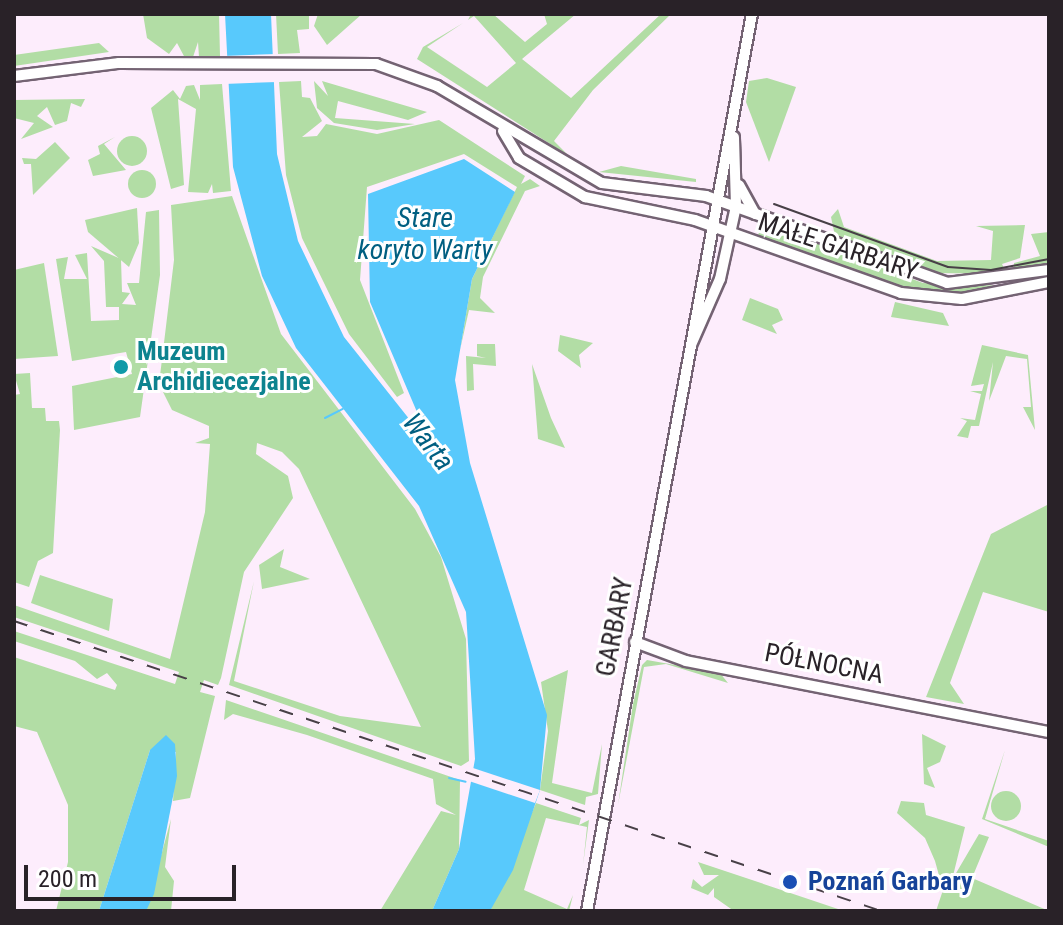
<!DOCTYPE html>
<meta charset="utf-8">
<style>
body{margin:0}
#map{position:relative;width:1063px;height:925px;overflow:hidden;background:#fdedfc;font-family:"Roboto Condensed",sans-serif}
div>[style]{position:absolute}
.green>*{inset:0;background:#b2dda5}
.round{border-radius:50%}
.water>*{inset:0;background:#58c9fc}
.pier>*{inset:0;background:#fdedfc}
.stream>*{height:2px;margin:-1px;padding:0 1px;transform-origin:1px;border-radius:1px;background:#58c9fc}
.roads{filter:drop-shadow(2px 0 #746373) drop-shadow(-2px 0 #746373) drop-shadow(0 2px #746373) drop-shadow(0 -2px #746373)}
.tertiary>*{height:10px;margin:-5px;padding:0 5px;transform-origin:5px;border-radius:5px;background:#fff}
.tram>*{height:2px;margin:-1px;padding:0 1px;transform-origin:1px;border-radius:1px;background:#484047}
.rail>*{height:2px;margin-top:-1px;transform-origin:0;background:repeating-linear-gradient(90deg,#484047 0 14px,transparent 0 28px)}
.dots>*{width:22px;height:22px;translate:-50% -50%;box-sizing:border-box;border:4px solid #fff;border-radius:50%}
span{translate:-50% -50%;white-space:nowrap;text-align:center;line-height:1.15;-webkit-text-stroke:6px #fff;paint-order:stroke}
.street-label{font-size:26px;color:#292228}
.culture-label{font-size:26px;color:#0d838f;font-weight:700}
.left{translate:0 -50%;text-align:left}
.transit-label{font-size:26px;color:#164399;font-weight:700}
.water-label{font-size:28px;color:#005f81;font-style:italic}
.frame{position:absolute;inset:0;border:16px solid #292228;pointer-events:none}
.scale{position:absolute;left:24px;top:865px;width:212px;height:36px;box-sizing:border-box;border:4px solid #292228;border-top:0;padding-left:10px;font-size:24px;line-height:28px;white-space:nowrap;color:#292228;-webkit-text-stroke:6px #fff;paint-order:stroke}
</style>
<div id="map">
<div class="green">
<div style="clip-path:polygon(143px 14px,219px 14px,220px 56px,199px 57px,198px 42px,193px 57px,185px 58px,177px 43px,169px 54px,147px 38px)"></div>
<div style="clip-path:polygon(276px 14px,309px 14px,309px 29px,297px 30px,300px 53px,278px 54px)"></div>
<div style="clip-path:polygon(318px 14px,362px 14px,327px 45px,314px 26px)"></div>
<div style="clip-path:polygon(493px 14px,525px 42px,547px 24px,544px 14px,576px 14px,522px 59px,571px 98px,661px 14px,671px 14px,593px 90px,554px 141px,569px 156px,417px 59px,423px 47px,463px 23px,427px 47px,487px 87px,516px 63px,474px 16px,468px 20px,471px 14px)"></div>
<div style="clip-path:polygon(99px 43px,109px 52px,14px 66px,14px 55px)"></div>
<div style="clip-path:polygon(767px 78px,796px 87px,769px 162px,746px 102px,749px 81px)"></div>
<div style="clip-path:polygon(301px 81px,302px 97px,310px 98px,322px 121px,302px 137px,317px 136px,326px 124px,377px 134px,439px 120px,525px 176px,521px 184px,530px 179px,540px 186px,525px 191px,483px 277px,480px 298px,495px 313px,469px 310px,460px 350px,472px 279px,517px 187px,464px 154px,367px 187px,360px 280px,404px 393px,397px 397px,349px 334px,302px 238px,286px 175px,279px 82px)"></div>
<div style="clip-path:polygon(314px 81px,328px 96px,322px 81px,427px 112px,408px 120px,338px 101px,335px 118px,415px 124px,377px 130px,334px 123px,317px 108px)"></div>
<div style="clip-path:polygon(222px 84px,231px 191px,213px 193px,212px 184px,208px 193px,188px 192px,196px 109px,178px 99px,184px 185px,171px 189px,151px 108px,173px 90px,180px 99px,186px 86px,194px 85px,200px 100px,200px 85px)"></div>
<div style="clip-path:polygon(85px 99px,81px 107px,71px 103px,67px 121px,55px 125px,47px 107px,37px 116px,53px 127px,21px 139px,34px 123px,14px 118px,14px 100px)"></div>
<div class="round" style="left:117px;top:136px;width:30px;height:30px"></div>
<div style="clip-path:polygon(115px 137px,104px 144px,126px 170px,93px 176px,88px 160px,100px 154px,98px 146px)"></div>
<div style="clip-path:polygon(55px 142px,70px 158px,33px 195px,31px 164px,24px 164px,22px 158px,36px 159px)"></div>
<div style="clip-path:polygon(621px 166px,696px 179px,696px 182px,599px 172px)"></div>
<div class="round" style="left:128px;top:170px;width:28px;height:28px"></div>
<div style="clip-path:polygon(232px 196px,281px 334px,415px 509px,441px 557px,466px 639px,469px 761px,461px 766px,229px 685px,254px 581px,234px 681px,340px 716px,421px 727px,299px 469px,282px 452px,257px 443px,256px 454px,288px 476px,293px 498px,244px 572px,221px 678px,218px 685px,204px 680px,200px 692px,215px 696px,190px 798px,173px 801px,176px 752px,150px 750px,99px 911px,56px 911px,68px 862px,68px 805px,37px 732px,14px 726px,14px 657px,115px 690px,117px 685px,107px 673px,97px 679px,75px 661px,14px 641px,14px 631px,175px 684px,179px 672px,14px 617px,14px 605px,170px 659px,205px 512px,210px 444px,195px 443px,209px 438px,209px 426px,172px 410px,159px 384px,174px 260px,171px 205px)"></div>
<div style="clip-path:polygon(137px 208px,139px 243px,129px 267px,88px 232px,85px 220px)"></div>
<div style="clip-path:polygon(838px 209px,844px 227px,937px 261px,991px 260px,993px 231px,976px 226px,1025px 225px,1020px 258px,1002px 264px,1007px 274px,935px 273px,835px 236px,831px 217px)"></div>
<div style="clip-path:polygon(159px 210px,160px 275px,140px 417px,74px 430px,72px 386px,132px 374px,126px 352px,72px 361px,56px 259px,68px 257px,64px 279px,87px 279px,75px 255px,87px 253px,91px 321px,119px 320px,119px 307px,106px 307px,104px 261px,91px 246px,121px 259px,122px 292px,130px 293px,122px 304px,136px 305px,127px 283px,139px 283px,146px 212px)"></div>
<div style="clip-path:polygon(762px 223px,923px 283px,1010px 286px,960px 295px,904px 290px,756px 242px)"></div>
<div style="clip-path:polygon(1049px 232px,1049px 265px,1014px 271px,1014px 263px,1040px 256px,1031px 234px)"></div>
<div style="clip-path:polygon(44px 263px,58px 356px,14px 359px,14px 270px)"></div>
<div style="clip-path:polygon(750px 298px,778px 309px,783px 320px,772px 325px,777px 334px,742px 320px)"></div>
<div style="clip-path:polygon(895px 302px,943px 313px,949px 326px,891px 317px)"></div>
<div style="clip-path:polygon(560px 335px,593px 343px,579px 355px,581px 368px,558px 351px)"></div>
<div style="clip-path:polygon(477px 344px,495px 344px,496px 366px,473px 364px,474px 390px,467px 391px,466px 356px,486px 358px,477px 356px)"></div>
<div style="clip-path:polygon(982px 345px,1028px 355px,1035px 430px,1023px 407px,1031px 407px,1027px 359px,1006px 356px,989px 401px,993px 362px,979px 426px,971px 426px,968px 438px,957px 436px,967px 421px,960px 418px,975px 420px,981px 394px,970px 391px,982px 391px,984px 384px,971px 386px)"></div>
<div style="clip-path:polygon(532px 364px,551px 418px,565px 448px,538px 439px)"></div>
<div style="clip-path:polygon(30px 373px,32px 408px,45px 408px,46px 421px,59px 421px,60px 430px,53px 553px,38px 561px,29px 587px,14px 582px,14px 395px,20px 394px,14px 374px)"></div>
<div style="clip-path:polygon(1049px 504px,1049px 612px,983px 592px,950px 683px,964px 704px,926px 697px,991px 534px)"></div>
<div style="clip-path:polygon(284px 549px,280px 567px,310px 579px,262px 589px,259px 565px)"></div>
<div style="clip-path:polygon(40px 575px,113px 599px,109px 631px,31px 603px)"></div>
<div style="clip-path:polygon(647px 660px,720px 673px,728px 683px,666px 664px,644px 667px,618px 805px,633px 704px,642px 665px)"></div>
<div style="clip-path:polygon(568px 670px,552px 783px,592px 793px,602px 744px,598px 794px,586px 797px,585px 805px,540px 790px,548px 731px,541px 682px)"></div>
<div style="clip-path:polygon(226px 700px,460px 780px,459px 849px,432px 911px,380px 911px,441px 811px,456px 815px,436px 804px,433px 779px,307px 735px,233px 714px,224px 720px)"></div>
<div style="clip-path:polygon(922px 734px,946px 746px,940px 762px,927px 768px,935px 788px,924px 784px)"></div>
<div style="clip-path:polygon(1005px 750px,985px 819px,1049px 841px,1049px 847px,982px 819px)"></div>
<div class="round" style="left:991px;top:791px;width:30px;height:30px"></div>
<div style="clip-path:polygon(901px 801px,924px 803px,926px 815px,965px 827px,952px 880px,979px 834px,989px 837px,972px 878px,1049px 911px,936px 911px,943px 890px,935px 861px,925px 838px,897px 813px)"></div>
<div style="clip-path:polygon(536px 803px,581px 818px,579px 825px,589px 820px,583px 865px,587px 827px,546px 818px,524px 890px,567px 909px,573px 895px,569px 911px,490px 911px)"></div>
<div style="clip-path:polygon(171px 819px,165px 867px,174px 881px,171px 911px,146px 911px)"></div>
<div style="clip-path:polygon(698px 862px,725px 871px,844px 911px,734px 911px,714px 897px,714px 888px,708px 895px,691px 888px,693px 879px,702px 887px,719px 875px,704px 875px)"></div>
</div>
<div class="water">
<div style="clip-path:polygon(225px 14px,271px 14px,277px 154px,298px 241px,344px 337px,410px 420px,417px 412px,370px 302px,368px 194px,464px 159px,515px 192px,472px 279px,455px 380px,470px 463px,547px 715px,540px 790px,513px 870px,490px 911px,432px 911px,459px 849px,475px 759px,466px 612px,419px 506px,296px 348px,262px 276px,233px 167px)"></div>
<div style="clip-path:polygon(166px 735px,175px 744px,177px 776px,154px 894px,146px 911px,99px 911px,150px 750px)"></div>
</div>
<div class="pier">
<div style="clip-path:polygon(276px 54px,277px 82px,224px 84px,223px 56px)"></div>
<div style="clip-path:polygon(467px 766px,540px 790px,535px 803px,463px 779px)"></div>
</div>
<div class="stream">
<div style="left:325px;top:418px;width:20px;rotate:-27deg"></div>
<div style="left:449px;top:778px;width:17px;rotate:13deg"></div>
</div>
<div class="roads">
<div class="tertiary">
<div style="left:14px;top:76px;width:106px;rotate:-7.1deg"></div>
<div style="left:119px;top:63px;width:257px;rotate:0.2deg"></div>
<div style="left:376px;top:64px;width:65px;rotate:19.8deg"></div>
<div style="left:437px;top:86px;width:191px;rotate:30.5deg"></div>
<div style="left:602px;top:183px;width:105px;rotate:7.1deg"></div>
<div style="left:706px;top:196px;width:256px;rotate:19.8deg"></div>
<div style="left:947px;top:283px;width:103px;rotate:-7.3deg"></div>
<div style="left:503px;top:131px;width:31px;rotate:59deg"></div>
<div style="left:519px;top:158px;width:77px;rotate:30.6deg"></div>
<div style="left:585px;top:197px;width:112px;rotate:11.8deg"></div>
<div style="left:695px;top:220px;width:219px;rotate:19.5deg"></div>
<div style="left:901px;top:293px;width:61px;rotate:5.6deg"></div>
<div style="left:962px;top:299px;width:89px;rotate:-11.1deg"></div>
<div style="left:739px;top:185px;width:33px;rotate:61deg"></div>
<div style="left:691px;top:345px;width:72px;rotate:-66.3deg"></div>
<div style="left:720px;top:279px;width:75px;rotate:-77.6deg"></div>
<div style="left:736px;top:206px;width:69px;rotate:-91.7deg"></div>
<div style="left:635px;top:642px;width:54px;rotate:20.4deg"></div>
<div style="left:686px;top:661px;width:370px;rotate:11.1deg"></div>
<div style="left:587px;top:911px;width:912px;rotate:-79.58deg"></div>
</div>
</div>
<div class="tram">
<div style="left:774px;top:204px;width:185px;rotate:19.9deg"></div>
<div style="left:948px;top:267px;width:43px;rotate:4deg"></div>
<div style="left:991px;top:270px;width:59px;rotate:-10.7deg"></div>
</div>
<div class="rail">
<div style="left:14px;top:621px;width:914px;rotate:18.49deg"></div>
</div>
<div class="dots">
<div style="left:121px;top:367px;background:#0f9aa8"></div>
<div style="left:790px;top:882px;background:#1a4fb4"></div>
</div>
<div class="street-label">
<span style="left:838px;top:247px;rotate:18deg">MAŁE GARBARY</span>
<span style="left:615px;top:627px;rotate:-79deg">GARBARY</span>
<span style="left:824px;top:664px;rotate:11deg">PÓŁNOCNA</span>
</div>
<div class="culture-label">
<span class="left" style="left:137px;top:367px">Muzeum<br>Archidiecezjalne</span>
</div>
<div class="transit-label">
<span class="left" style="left:808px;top:882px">Poznań Garbary</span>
</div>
<div class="water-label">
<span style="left:425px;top:234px">Stare<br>koryto Warty</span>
<span style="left:428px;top:442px;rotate:52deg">Warta</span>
</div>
<div class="frame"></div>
<div class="scale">200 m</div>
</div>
